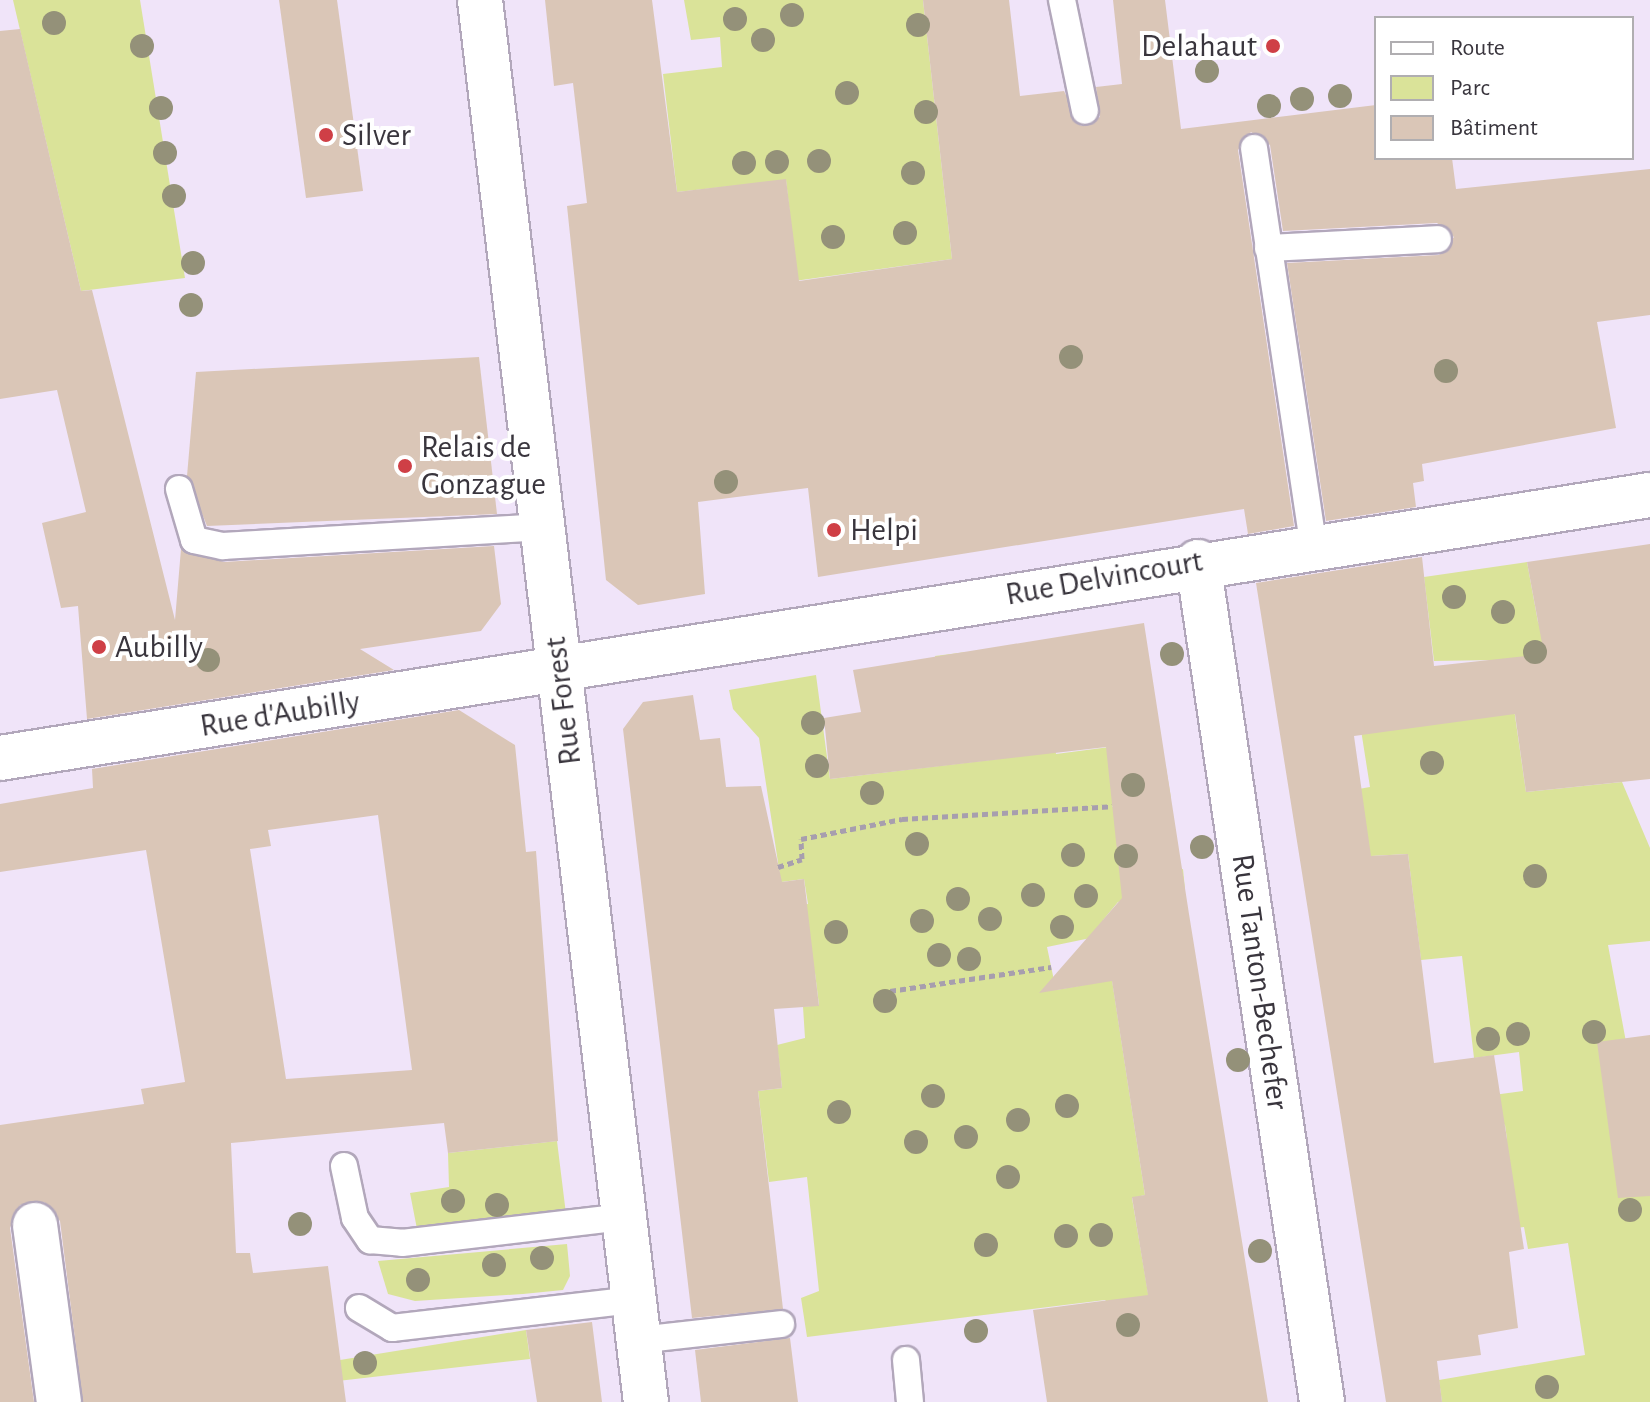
<!DOCTYPE html>
<meta charset="utf-8">
<style>
body{margin:0}
#map{position:relative;width:1650px;height:1402px;overflow:hidden;background:#f0e4f9;font-family:"Alegreya Sans",sans-serif}
div>[style]{position:absolute}
.green>*{inset:0;background:#dae399}
.building>*{inset:0;background:#dac6b7}
.path>*{height:5px;margin-top:-2.5px;transform-origin:0;background:repeating-linear-gradient(90deg,#a79eae 0 6px,transparent 0 10px)}
.roads{filter:drop-shadow(2px 0 #b2a7bb) drop-shadow(-2px 0 #b2a7bb) drop-shadow(0 2px #b2a7bb) drop-shadow(0 -2px #b2a7bb)}
.service>*{height:26px;margin:-13px;padding:0 13px;transform-origin:13px;border-radius:13px;background:#fff}
.minor>*{height:44px;margin:-22px;padding:0 22px;transform-origin:22px;border-radius:22px;background:#fff}
.secondary>*{height:44px;margin:-22px;padding:0 22px;transform-origin:22px;border-radius:22px;background:#fff}
.trees>*{width:24px;height:24px;margin:-12px;border-radius:50%;background:#949179}
.dots>*{width:22px;height:22px;translate:-50% -50%;box-sizing:border-box;border:4px solid #fff;border-radius:50%}
span{translate:-50% -50%;white-space:nowrap;text-align:center;line-height:1.15;-webkit-text-stroke:8px #fff;paint-order:stroke}
.poi-label{font-size:32px;color:#39353d}
.right{translate:-100% -50%;text-align:right}
.left{translate:0 -50%;text-align:left}
.street-label{font-size:32px;color:#39353d}
.legend{position:absolute;left:1374px;top:16px;width:260px;height:144px;box-sizing:border-box;background:#fff;border:2px solid #b0aeb1;margin:0;padding:10px 14px;list-style:none;font-size:24px;color:#39353d}
.legend li{display:flex;align-items:center;gap:16px;height:40px}
.legend b{width:40px;border:2px solid #b0aeb1}
</style>
<div id="map">
<div class="green">
<div style="clip-path:polygon(13px 0,140px 0,185px 278px,81px 291px)"></div>
<div style="clip-path:polygon(684px 0,923px 0,952px 259px,737px 289px,790px 215px,786px 180px,677px 192px,663px 74px,722px 67px,720px 37px,691px 40px)"></div>
<div style="clip-path:polygon(1527px 562px,1538px 622px,1577px 688px,1512px 695px,1526px 792px,1622px 782px,1650px 848px,1650px 941px,1608px 945px,1650px 1171px,1650px 1402px,1442px 1402px,1439px 1380px,1585px 1355px,1568px 1243px,1528px 1249px,1524px 1227px,1442px 1237px,1507px 1139px,1505px 1125px,1464px 1099px,1523px 1091px,1519px 1052px,1474px 1058px,1462px 956px,1421px 960px,1408px 854px,1371px 856px,1330px 794px,1370px 787px,1361px 730px,1495px 660px,1434px 661px,1424px 577px)"></div>
<div style="clip-path:polygon(966px 652px,974px 690px,1051px 722px,1056px 754px,1148px 742px,1166px 768px,1171px 798px,1112px 806px,1164px 873px,1183px 869px,1185px 889px,1118px 902px,1103px 920px,1105px 935px,1047px 947px,1056px 990px,1112px 980px,1145px 1195px,1132px 1198px,1148px 1293px,1209px 1402px,1105px 1300px,807px 1337px,801px 1298px,819px 1291px,807px 1177px,769px 1182px,758px 1091px,782px 1088px,777px 1045px,805px 1038px,803px 1007px,819px 1005px,815px 973px,767px 910px,808px 904px,804px 879px,781px 882px,759px 738px,733px 709px,729px 690px,816px 675px,830px 779px,998px 759px,940px 683px,935px 656px)"></div>
<div style="clip-path:polygon(557px 1141px,566px 1214px,417px 1229px,410px 1193px,449px 1187px,448px 1153px)"></div>
<div style="clip-path:polygon(567px 1244px,570px 1276px,563px 1290px,523px 1294px,415px 1301px,388px 1294px,378px 1261px)"></div>
<div style="clip-path:polygon(526px 1330px,530px 1359px,268px 1389px,340px 1360px)"></div>
</div>
<div class="building">
<div style="clip-path:polygon(279px 0,337px 0,363px 191px,306px 198px)"></div>
<div style="clip-path:polygon(545px 0,652px 0,677px 192px,786px 179px,799px 281px,952px 259px,923px 0,1009px 0,1020px 96px,1064px 91px,1081px 126px,1100px 117px,1096px 87px,1122px 84px,1113px 0,1165px 0,1181px 129px,1376px 105px,1376px 158px,1452px 158px,1456px 189px,1650px 169px,1650px 315px,1597px 322px,1616px 428px,1422px 464px,1424px 481px,1413px 483px,1416px 507px,1326px 521px,1287px 263px,1439px 255px,1454px 237px,1437px 223px,1283px 231px,1270px 145px,1251px 132px,1238px 150px,1294px 526px,1248px 534px,1244px 509px,818px 577px,808px 488px,698px 502px,705px 594px,638px 605px,606px 580px,567px 206px,587px 203px,573px 83px,554px 86px)"></div>
<div style="clip-path:polygon(20px 29px,81px 291px,92px 290px,175px 620px,181px 549px,224px 562px,494px 546px,501px 604px,481px 631px,360px 649px,394px 670px,87px 719px,78px 606px,61px 608px,42px 523px,86px 512px,57px 390px,0 399px,0 31px)"></div>
<div style="clip-path:polygon(479px 357px,497px 514px,207px 526px,187px 476px,196px 372px)"></div>
<div style="clip-path:polygon(1650px 544px,1650px 779px,1526px 792px,1515px 714px,1354px 736px,1371px 856px,1408px 854px,1434px 1063px,1494px 1055px,1524px 1249px,1509px 1252px,1518px 1328px,1478px 1335px,1481px 1355px,1437px 1361px,1442px 1402px,1386px 1402px,1256px 583px,1422px 557px,1434px 666px,1544px 654px,1527px 562px)"></div>
<div style="clip-path:polygon(1144px 623px,1189px 914px,1268px 1402px,1047px 1402px,1033px 1310px,1148px 1295px,1132px 1197px,1145px 1195px,1112px 981px,1039px 993px,1122px 898px,1106px 747px,830px 779px,824px 718px,861px 712px,853px 670px)"></div>
<div style="clip-path:polygon(693px 695px,700px 740px,720px 738px,726px 787px,761px 786px,782px 882px,804px 879px,819px 1006px,774px 1009px,782px 1088px,758px 1091px,783px 1309px,692px 1318px,623px 729px,643px 702px)"></div>
<div style="clip-path:polygon(evenodd,459px 710px,515px 745px,526px 852px,536px 851px,558px 1141px,448px 1153px,444px 1123px,231px 1143px,236px 1253px,250px 1253px,253px 1273px,328px 1266px,346px 1402px,83px 1402px,60px 1221px,44px 1202px,20px 1205px,10px 1228px,34px 1402px,0 1402px,0 1125px,144px 1104px,141px 1089px,185px 1082px,146px 850px,0 872px,0 804px,93px 788px,92px 769px,459px 710px,378px 815px,412px 1070px,286px 1079px,250px 849px,271px 846px,268px 830px,378px 815px)"></div>
<div style="clip-path:polygon(1650px 1035px,1650px 1196px,1618px 1198px,1597px 1042px)"></div>
<div style="clip-path:polygon(592px 1322px,602px 1402px,537px 1402px,526px 1330px)"></div>
<div style="clip-path:polygon(790px 1338px,798px 1402px,701px 1402px,695px 1350px)"></div>
</div>
<div class="path">
<div style="left:778px;top:867px;width:25px;rotate:-18deg"></div>
<div style="left:802px;top:859px;width:20px;rotate:-93deg"></div>
<div style="left:801px;top:839px;width:103px;rotate:-11.2deg"></div>
<div style="left:902px;top:819px;width:210px;rotate:-3.5deg"></div>
<div style="left:890px;top:991px;width:163px;rotate:-8.5deg"></div>
</div>
<div class="roads">
<div class="service">
<div style="left:1062px;top:0;width:113px;rotate:78.3deg"></div>
<div style="left:1254px;top:148px;width:401px;rotate:81.5deg"></div>
<div style="left:1268px;top:248px;width:170px;rotate:-3deg"></div>
<div style="left:179px;top:489px;width:53px;rotate:73.6deg"></div>
<div style="left:194px;top:540px;width:30px;rotate:12deg"></div>
<div style="left:223px;top:546px;width:321px;rotate:-3.4deg"></div>
<div style="left:344px;top:1166px;width:53px;rotate:78.1deg"></div>
<div style="left:355px;top:1218px;width:27px;rotate:56deg"></div>
<div style="left:370px;top:1240px;width:32px;rotate:5deg"></div>
<div style="left:402px;top:1243px;width:224px;rotate:-6.7deg"></div>
<div style="left:359px;top:1308px;width:39px;rotate:31deg"></div>
<div style="left:392px;top:1328px;width:244px;rotate:-6.6deg"></div>
<div style="left:639px;top:1340px;width:143px;rotate:-6.4deg"></div>
<div style="left:906px;top:1360px;width:42px;rotate:84.6deg"></div>
</div>
<div class="minor">
<div style="left:1198px;top:562px;width:849px;rotate:81.6deg"></div>
<div style="left:0;top:758px;width:1671px;rotate:-9.06deg"></div>
<div style="left:35px;top:1225px;width:179px;rotate:82.3deg"></div>
</div>
<div class="secondary">
<div style="left:480px;top:0;width:1412px;rotate:83.25deg"></div>
</div>
</div>
<div class="trees">
<div style="left:792px;top:15px"></div>
<div style="left:735px;top:19px"></div>
<div style="left:54px;top:23px"></div>
<div style="left:918px;top:25px"></div>
<div style="left:763px;top:40px"></div>
<div style="left:142px;top:46px"></div>
<div style="left:1207px;top:71px"></div>
<div style="left:847px;top:93px"></div>
<div style="left:1340px;top:96px"></div>
<div style="left:1302px;top:99px"></div>
<div style="left:1269px;top:106px"></div>
<div style="left:161px;top:108px"></div>
<div style="left:926px;top:112px"></div>
<div style="left:165px;top:153px"></div>
<div style="left:819px;top:161px"></div>
<div style="left:777px;top:162px"></div>
<div style="left:744px;top:163px"></div>
<div style="left:913px;top:173px"></div>
<div style="left:174px;top:196px"></div>
<div style="left:905px;top:233px"></div>
<div style="left:833px;top:237px"></div>
<div style="left:193px;top:263px"></div>
<div style="left:191px;top:305px"></div>
<div style="left:1071px;top:357px"></div>
<div style="left:1446px;top:371px"></div>
<div style="left:726px;top:482px"></div>
<div style="left:1454px;top:597px"></div>
<div style="left:1503px;top:612px"></div>
<div style="left:1535px;top:652px"></div>
<div style="left:1172px;top:654px"></div>
<div style="left:208px;top:660px"></div>
<div style="left:813px;top:723px"></div>
<div style="left:1432px;top:763px"></div>
<div style="left:817px;top:766px"></div>
<div style="left:1133px;top:785px"></div>
<div style="left:872px;top:793px"></div>
<div style="left:917px;top:844px"></div>
<div style="left:1202px;top:847px"></div>
<div style="left:1073px;top:855px"></div>
<div style="left:1126px;top:856px"></div>
<div style="left:1535px;top:876px"></div>
<div style="left:1033px;top:895px"></div>
<div style="left:1086px;top:896px"></div>
<div style="left:958px;top:899px"></div>
<div style="left:990px;top:919px"></div>
<div style="left:922px;top:921px"></div>
<div style="left:1062px;top:927px"></div>
<div style="left:836px;top:932px"></div>
<div style="left:939px;top:955px"></div>
<div style="left:969px;top:959px"></div>
<div style="left:885px;top:1001px"></div>
<div style="left:1594px;top:1032px"></div>
<div style="left:1518px;top:1034px"></div>
<div style="left:1488px;top:1039px"></div>
<div style="left:1238px;top:1060px"></div>
<div style="left:933px;top:1096px"></div>
<div style="left:1067px;top:1106px"></div>
<div style="left:839px;top:1112px"></div>
<div style="left:1018px;top:1120px"></div>
<div style="left:966px;top:1137px"></div>
<div style="left:916px;top:1142px"></div>
<div style="left:1008px;top:1177px"></div>
<div style="left:453px;top:1201px"></div>
<div style="left:497px;top:1205px"></div>
<div style="left:1630px;top:1210px"></div>
<div style="left:300px;top:1224px"></div>
<div style="left:1101px;top:1235px"></div>
<div style="left:1066px;top:1236px"></div>
<div style="left:986px;top:1245px"></div>
<div style="left:1260px;top:1251px"></div>
<div style="left:542px;top:1258px"></div>
<div style="left:494px;top:1265px"></div>
<div style="left:418px;top:1280px"></div>
<div style="left:1128px;top:1325px"></div>
<div style="left:976px;top:1331px"></div>
<div style="left:365px;top:1363px"></div>
<div style="left:1547px;top:1387px"></div>
</div>
<div class="dots">
<div style="left:1273px;top:46px;background:#cf3f46"></div>
<div style="left:326px;top:135px;background:#cf3f46"></div>
<div style="left:405px;top:466px;background:#cf3f46"></div>
<div style="left:834px;top:530px;background:#cf3f46"></div>
<div style="left:99px;top:647px;background:#cf3f46"></div>
</div>
<div class="poi-label">
<span class="right" style="left:1257px;top:46px">Delahaut</span>
<span class="left" style="left:342px;top:135px">Silver</span>
<span class="left" style="left:421px;top:466px">Relais de<br>Gonzague</span>
<span class="left" style="left:850px;top:530px">Helpi</span>
<span class="left" style="left:115px;top:647px">Aubilly</span>
</div>
<div class="street-label">
<span style="left:1104px;top:578px;rotate:-10deg">Rue Delvincourt</span>
<span style="left:563px;top:701px;rotate:-97deg">Rue Forest</span>
<span style="left:280px;top:714px;rotate:-9deg">Rue d'Aubilly</span>
<span style="left:1260px;top:982px;rotate:82deg">Rue Tanton-Bechefer</span>
</div>
<ul class="legend">
<li><b style="height:10px;background:#fff"></b>Route</li>
<li><b style="height:22px;background:#dae399"></b>Parc</li>
<li><b style="height:22px;background:#dac6b7"></b>Bâtiment</li>
</ul>
</div>
